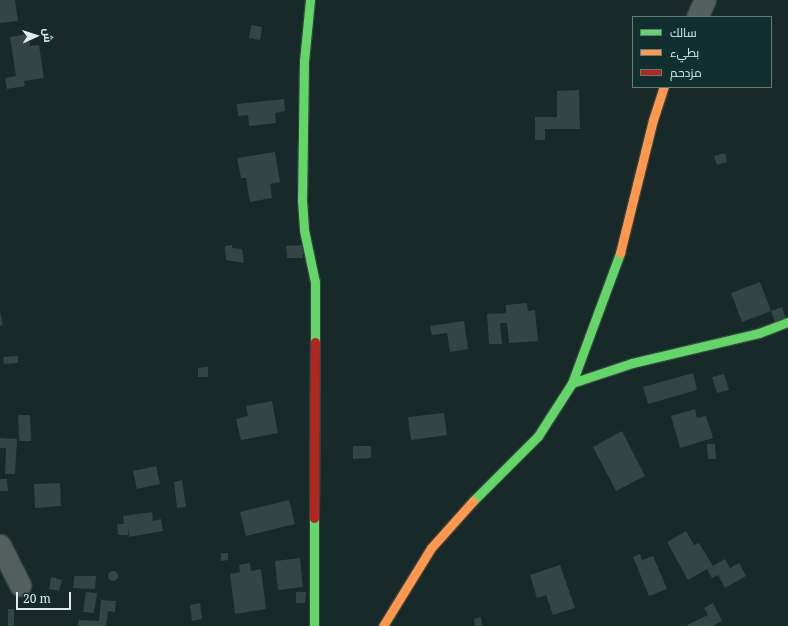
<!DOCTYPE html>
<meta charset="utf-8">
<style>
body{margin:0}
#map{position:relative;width:788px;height:626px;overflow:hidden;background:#182929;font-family:"Noto Serif",Cairo,serif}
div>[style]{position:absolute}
.building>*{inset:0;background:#334547}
.round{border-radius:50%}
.roads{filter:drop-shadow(1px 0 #354343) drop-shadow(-1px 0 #354343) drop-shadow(0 1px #354343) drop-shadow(0 -1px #354343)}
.street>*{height:21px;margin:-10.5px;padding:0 10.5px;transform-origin:10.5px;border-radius:10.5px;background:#53605e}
.fast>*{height:9px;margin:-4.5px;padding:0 4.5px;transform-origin:4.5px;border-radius:4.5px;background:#63d668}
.slow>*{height:9px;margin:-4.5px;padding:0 4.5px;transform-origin:4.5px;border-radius:4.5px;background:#ff974d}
.jam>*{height:9px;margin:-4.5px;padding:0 4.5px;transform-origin:4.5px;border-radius:4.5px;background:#b3261e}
span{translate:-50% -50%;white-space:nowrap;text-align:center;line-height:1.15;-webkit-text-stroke:3px #122f2f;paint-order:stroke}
.legend{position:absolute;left:632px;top:16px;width:140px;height:72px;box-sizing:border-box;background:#122f2f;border:1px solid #637b7b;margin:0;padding:5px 7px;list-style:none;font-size:12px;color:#ddeded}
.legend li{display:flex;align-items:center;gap:8px;height:20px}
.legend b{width:20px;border:1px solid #637b7b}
.north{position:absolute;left:16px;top:16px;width:40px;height:40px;-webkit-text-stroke:3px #122f2f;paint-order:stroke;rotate:87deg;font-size:11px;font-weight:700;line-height:16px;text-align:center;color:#ddeded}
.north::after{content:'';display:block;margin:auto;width:14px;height:18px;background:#ddeded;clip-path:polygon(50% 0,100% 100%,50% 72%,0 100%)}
.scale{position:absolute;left:16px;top:592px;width:55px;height:18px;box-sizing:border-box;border:2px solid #ddeded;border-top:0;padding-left:5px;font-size:12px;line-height:14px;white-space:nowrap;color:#ddeded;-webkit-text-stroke:3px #122f2f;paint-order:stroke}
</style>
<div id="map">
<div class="building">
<div style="clip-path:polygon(0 0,15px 0,18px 21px,0 23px)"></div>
<div style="clip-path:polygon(251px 25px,262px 27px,260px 40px,249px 38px)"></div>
<div style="clip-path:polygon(28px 34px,30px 46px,39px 45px,44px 78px,24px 81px,25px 86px,7px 89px,5px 78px,16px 76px,10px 37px)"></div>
<div style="clip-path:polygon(579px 90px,580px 129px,545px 129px,545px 140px,535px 140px,535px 117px,557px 117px,557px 91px)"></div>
<div style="clip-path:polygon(284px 99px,285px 111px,275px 113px,276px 123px,249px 126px,248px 115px,238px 116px,237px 104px)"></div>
<div style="clip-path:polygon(275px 152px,280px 182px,270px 184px,272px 198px,250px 202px,246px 178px,241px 178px,237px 158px)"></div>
<div style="clip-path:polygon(725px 153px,727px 162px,717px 165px,714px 156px)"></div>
<div style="clip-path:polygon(232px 245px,232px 248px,242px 249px,244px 263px,226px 260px,225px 246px)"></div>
<div style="clip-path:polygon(303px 245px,303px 258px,287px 258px,286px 246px)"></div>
<div style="clip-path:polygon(760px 282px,771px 311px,782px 307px,788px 324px,777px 328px,771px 311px,742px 322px,731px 293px)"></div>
<div style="clip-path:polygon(527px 303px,528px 311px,535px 310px,538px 341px,509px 343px,507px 323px,500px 323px,502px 344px,489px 344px,487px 314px,506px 313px,506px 305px)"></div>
<div style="clip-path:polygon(0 311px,3px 325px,0 326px)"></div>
<div style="clip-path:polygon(464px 321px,468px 349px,450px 352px,447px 333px,432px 335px,430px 326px)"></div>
<div style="clip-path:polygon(18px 356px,18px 363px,4px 364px,3px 357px)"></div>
<div style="clip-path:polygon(208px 367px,208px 377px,198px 377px,198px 368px)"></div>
<div style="clip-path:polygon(693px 373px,697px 390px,648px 404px,643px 387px)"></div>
<div style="clip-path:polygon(724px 374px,729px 390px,717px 393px,712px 377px)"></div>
<div style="clip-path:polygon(272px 401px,278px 433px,241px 440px,236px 419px,248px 416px,246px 406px)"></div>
<div style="clip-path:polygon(695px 409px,697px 418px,706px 416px,713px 438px,680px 448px,671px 416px)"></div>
<div style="clip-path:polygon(444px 413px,447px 435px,411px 440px,408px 417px)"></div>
<div style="clip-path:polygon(18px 415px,30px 415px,31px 441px,19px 441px)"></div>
<div style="clip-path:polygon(622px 431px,645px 476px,616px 491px,593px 447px)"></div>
<div style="clip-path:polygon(0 438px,17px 439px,15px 474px,5px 474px,6px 448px,0 448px)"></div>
<div style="clip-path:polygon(707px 444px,715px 444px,716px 459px,708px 459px)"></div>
<div style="clip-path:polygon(353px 446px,371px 446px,371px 458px,353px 459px)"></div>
<div style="clip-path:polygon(156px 466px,160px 484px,137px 489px,133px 471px)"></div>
<div style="clip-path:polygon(0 479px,7px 479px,8px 491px,0 491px)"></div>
<div style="clip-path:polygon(182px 480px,186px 507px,177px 508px,174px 482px)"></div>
<div style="clip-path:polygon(60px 483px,61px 506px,35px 508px,34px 484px)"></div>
<div style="clip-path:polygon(289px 500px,295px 524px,246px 536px,240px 512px)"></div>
<div style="clip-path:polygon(152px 512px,153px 521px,161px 519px,163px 531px,129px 537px,128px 527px,128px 535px,118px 535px,117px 524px,124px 524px,123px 516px)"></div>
<div style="clip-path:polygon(686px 531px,694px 545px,699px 543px,713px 566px,725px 559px,730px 568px,739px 563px,746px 576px,725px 588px,718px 575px,712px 578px,707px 569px,688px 580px,667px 542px)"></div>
<div style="clip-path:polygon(221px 553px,228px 553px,228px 560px,221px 561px)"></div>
<div style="clip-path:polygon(640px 554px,642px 560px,653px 556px,667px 589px,649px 596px,633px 557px)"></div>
<div style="clip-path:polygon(300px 558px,303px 587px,278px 590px,275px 561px)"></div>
<div style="clip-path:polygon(250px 563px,251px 571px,261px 569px,266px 609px,235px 614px,230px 574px,240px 572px,239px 565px)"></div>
<div style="clip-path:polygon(560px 565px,575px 608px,553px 615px,546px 595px,537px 598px,530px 575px)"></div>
<div class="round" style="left:108px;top:571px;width:10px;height:10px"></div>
<div style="clip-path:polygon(74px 576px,96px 576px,95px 589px,73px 588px)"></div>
<div style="clip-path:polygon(51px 577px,62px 580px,59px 591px,49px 589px)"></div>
<div style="clip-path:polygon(86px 592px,97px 593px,94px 613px,83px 612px)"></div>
<div style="clip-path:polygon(296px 592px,306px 592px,305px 603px,296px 603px)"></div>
<div style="clip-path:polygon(101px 600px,116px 601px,115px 612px,108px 611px,106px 626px,78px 626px,79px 620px,99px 621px)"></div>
<div style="clip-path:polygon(200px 603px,202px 619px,192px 621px,190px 605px)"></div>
<div style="clip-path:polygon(713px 603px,722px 621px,713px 626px,685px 626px,708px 615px,704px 608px)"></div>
<div style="clip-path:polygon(8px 609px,14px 609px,14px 626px,8px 626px)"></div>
<div style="clip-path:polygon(481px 617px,482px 626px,475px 626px,474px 619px)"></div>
</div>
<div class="roads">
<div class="street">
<div style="left:697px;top:17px;width:19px;rotate:-65deg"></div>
<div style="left:0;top:545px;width:45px;rotate:63.4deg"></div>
</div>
<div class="fast">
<div style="left:310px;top:0;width:61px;rotate:95.6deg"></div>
<div style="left:304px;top:61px;width:139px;rotate:90.8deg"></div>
<div style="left:302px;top:200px;width:30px;rotate:86deg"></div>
<div style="left:304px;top:230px;width:53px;rotate:78.1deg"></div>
<div style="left:315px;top:282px;width:60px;rotate:90deg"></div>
<div style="left:572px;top:383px;width:63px;rotate:-18.4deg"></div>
<div style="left:632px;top:363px;width:130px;rotate:-13.3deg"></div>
<div style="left:759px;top:333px;width:31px;rotate:-21deg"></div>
<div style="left:473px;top:501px;width:92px;rotate:-45deg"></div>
<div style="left:538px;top:436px;width:63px;rotate:-57.3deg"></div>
<div style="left:572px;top:383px;width:139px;rotate:-69.7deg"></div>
<div style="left:314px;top:518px;width:108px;rotate:90deg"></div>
</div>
<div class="slow">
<div style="left:620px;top:253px;width:137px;rotate:-76.1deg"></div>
<div style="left:653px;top:120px;width:35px;rotate:-72deg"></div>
<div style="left:383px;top:626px;width:92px;rotate:-58.4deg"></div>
<div style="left:431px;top:548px;width:63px;rotate:-48.2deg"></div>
</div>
<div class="jam">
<div style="left:314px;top:518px;width:176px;rotate:-89.7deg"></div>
</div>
</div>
<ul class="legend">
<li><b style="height:5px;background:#63d668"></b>سالك</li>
<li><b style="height:5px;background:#ff974d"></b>بطيء</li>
<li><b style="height:5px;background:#b3261e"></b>مزدحم</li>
</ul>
<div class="north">ش</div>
<div class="scale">20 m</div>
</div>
